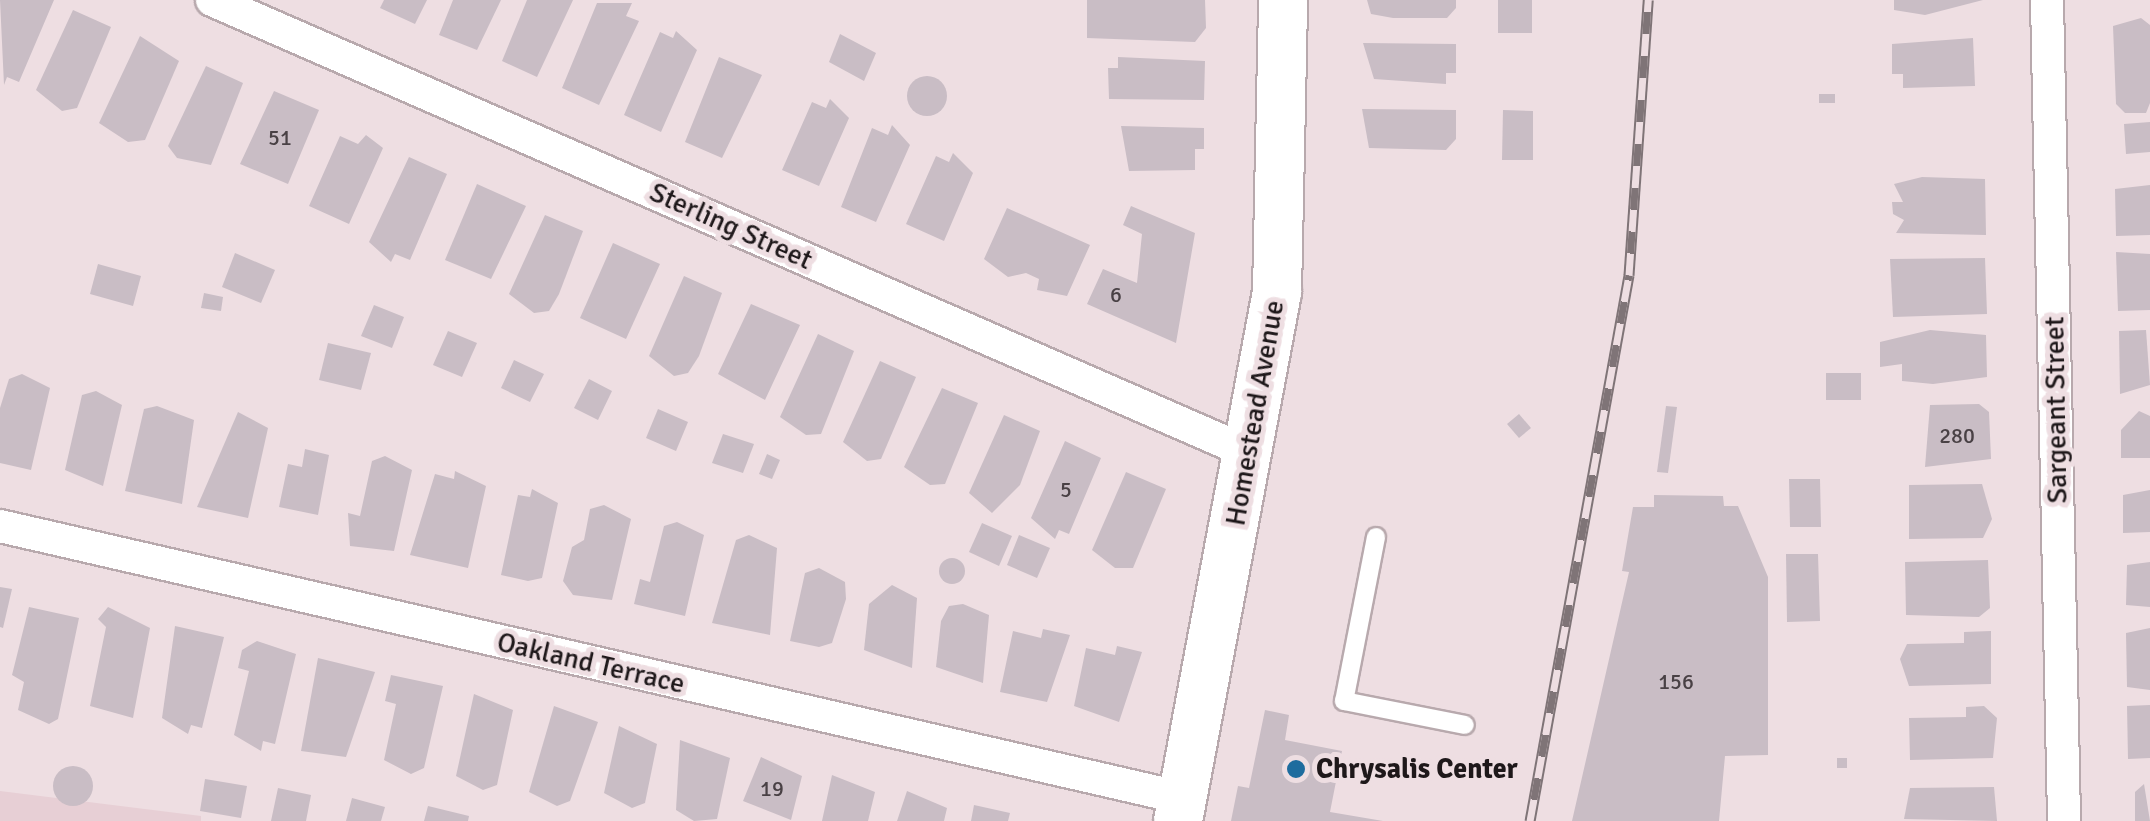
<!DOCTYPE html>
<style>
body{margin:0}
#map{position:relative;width:2150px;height:821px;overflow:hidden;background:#eedee2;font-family:Signika,sans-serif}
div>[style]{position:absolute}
.built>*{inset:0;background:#e7cfd5}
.building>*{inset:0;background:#c9bdc5}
.round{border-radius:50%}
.roads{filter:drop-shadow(2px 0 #b8a9ad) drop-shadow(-2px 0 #b8a9ad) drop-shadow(0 2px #b8a9ad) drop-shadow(0 -2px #b8a9ad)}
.lane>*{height:18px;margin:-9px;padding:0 9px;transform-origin:9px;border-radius:9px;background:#fff}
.street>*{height:32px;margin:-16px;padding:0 16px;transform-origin:16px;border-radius:16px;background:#fff}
.secondary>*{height:48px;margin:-24px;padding:0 24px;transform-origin:24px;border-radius:24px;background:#fff}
.rail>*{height:11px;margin-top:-5.5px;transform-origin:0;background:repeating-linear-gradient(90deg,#eedee2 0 22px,#7f7477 0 44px);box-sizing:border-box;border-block:2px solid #7f7477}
.dots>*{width:28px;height:28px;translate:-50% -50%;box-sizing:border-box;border:5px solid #eedee2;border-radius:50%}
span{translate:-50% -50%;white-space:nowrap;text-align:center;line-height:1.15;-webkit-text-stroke:10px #eedee2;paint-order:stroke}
.number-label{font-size:22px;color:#494145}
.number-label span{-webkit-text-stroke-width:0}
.street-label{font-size:28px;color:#1e181a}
.poi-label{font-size:28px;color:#1e181a;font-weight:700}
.left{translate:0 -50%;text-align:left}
</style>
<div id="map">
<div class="built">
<div style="clip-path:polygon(0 791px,201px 816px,201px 821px,0 821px)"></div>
</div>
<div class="building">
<div style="clip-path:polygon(0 0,54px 0,19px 82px,7px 77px,4px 85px)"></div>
<div style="clip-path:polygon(384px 0,427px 0,415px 24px,380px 8px)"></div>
<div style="clip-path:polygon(453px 0,501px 0,477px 50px,439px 35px)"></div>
<div style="clip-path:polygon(527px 0,573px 0,537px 77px,502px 61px)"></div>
<div style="clip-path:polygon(1087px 0,1205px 0,1206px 28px,1195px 42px,1087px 38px)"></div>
<div style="clip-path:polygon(1367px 0,1456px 0,1456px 8px,1447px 18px,1393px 18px,1371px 14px)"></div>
<div style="clip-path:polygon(1498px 0,1532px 0,1532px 33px,1498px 33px)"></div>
<div style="clip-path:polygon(1894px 0,1983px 0,1925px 15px,1894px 10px)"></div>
<div style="clip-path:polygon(597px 3px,632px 3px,626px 16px,639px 21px,599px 105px,562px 88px)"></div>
<div style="clip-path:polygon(73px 10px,111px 27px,77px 108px,62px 111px,36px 90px)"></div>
<div style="clip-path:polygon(2141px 18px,2150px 25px,2150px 103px,2146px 113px,2125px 113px,2116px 104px,2113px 26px)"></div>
<div style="clip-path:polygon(676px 31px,697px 50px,661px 132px,624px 115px,660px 32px,673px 38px)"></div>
<div style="clip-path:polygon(840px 34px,876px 53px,864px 81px,829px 62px)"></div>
<div style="clip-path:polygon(140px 36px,179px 61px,145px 140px,128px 142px,99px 123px)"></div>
<div style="clip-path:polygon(1973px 38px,1975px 86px,1903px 88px,1903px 74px,1892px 74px,1892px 44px)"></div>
<div style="clip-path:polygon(1363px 43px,1456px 44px,1456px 73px,1446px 73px,1446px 84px,1374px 79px)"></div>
<div style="clip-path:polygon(719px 57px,762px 75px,722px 158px,685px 142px)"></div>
<div style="clip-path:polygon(1118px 57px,1205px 61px,1204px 100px,1109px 99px,1108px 68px,1118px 68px)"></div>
<div style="clip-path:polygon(206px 66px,243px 83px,211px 165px,177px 158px,168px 146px)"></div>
<div class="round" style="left:907px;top:76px;width:40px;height:40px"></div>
<div style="clip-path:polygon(274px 91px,319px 110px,288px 184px,240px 164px)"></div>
<div style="clip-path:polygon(1819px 94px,1835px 94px,1835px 103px,1819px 103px)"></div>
<div style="clip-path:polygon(830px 99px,849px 118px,819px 186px,782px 170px,812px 102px,826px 108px)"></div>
<div style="clip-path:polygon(1362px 109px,1456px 110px,1456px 139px,1446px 150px,1369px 148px)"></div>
<div style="clip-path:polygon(1503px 110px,1533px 111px,1533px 160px,1502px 160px)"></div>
<div style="clip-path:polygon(2150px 122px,2150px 152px,2126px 154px,2124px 124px)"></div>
<div style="clip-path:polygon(892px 125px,910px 145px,876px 222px,841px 207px,872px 128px,888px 135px)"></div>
<div style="clip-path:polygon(1121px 126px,1204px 128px,1204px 149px,1195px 149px,1195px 170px,1129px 171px)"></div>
<div style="clip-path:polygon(366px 135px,383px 148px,349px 224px,309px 206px,340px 136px,358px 144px)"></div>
<div style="clip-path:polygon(953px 153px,973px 173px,944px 241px,906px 224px,936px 156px,949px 162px)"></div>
<div style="clip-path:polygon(409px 157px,447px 174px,410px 260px,395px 254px,391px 262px,369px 242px)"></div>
<div style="clip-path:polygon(1922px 177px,1985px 179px,1986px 235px,1896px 233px,1904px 220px,1893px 214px,1892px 202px,1903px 202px,1894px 184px)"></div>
<div style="clip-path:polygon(477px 184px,526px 206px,491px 279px,445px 260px)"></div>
<div style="clip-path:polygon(2150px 185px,2150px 235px,2116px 236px,2115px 189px)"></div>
<div style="clip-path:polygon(1131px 206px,1195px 233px,1176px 343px,1087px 304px,1103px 269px,1137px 283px,1142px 234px,1123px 225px)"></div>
<div style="clip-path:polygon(1007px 208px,1090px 245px,1067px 296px,1037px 290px,1039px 279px,1026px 273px,1008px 277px,984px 259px)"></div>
<div style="clip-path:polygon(545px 215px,583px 231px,559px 294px,549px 311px,534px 313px,509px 294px)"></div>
<div style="clip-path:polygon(613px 243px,660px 264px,626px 339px,580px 318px)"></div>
<div style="clip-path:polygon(2116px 252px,2150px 254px,2150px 310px,2118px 311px)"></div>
<div style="clip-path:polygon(235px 253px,275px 270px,261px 303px,222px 287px)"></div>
<div style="clip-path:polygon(1985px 258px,1987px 314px,1893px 317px,1890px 259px)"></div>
<div style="clip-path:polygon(98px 264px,141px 276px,133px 306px,90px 294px)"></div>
<div style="clip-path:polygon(684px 276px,722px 293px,699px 356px,688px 373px,674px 376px,649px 356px)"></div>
<div style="clip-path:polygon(204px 293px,223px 297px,221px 311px,201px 308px)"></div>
<div style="clip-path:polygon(751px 304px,800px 325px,765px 400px,718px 374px)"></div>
<div style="clip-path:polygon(374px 305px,404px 317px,392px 348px,361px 336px)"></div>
<div style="clip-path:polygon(1930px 330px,1986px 335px,1987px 377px,1933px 384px,1902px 381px,1902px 364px,1880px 367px,1880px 342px)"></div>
<div style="clip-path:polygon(2146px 330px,2150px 385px,2120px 394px,2119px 331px)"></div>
<div style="clip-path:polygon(448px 331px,477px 343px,462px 377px,433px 365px)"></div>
<div style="clip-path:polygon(818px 334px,854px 351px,821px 434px,806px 435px,780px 417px)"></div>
<div style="clip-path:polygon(328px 343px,371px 353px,361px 390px,319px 380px)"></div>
<div style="clip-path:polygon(514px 360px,544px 374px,530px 402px,501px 388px)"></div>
<div style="clip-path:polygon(880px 361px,916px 377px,881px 459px,867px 461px,843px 442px)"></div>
<div style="clip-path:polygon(1826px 373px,1861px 373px,1861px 400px,1826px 400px)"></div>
<div style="clip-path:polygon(22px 374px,50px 388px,31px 470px,0 463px,0 408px,9px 379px)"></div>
<div style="clip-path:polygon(589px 379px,612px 391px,598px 420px,574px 408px)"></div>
<div style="clip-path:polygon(942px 388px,978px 403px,945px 484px,930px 485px,904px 467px)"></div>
<div style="clip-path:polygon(96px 391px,122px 405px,103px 486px,65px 470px,82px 395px)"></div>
<div style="clip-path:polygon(1979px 404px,1989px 412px,1991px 459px,1925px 467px,1930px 405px)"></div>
<div style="clip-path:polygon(157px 406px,194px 420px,182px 504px,125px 491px,144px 409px)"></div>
<div style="clip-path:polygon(1666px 406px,1677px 407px,1668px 473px,1657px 472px)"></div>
<div style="clip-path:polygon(658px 409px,688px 422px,676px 451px,646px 438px)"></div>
<div style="clip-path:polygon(2139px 411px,2150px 416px,2150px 458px,2121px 458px,2121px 430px)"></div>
<div style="clip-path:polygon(238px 412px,268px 428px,248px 518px,197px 507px)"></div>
<div style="clip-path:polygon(1519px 414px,1531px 428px,1519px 438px,1507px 424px)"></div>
<div style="clip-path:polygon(1004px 415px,1040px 431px,1020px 485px,992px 513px,969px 493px)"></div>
<div style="clip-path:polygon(723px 434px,754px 444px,743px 473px,712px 463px)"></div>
<div style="clip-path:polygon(1065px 441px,1101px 458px,1069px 534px,1059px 530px,1055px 539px,1031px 518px)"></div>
<div style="clip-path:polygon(305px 449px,329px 455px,318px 515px,279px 507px,288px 464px,302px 467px)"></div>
<div style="clip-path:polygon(767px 454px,780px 460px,772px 479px,759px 474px)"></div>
<div style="clip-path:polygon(385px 456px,412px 470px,394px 551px,350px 546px,348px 513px,360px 516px,372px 461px)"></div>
<div style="clip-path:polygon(455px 471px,486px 486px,468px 568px,410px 555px,435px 474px,454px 479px)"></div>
<div style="clip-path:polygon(1126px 472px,1166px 489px,1133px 568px,1115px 568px,1092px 550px)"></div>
<div style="clip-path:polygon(1789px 479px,1820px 479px,1821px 527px,1790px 527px)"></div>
<div style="clip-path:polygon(1982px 484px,1992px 519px,1983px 538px,1909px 539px,1909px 485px)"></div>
<div style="clip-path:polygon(532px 489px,558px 503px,542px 578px,528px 581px,501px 575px,518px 495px,530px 497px)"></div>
<div style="clip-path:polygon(2150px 490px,2150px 532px,2123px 533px,2123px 495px)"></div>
<div style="clip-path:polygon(1654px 495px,1723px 496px,1724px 506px,1738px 506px,1768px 577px,1768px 755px,1725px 756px,1719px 821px,1572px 821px,1629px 572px,1622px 571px,1633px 507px,1654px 507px)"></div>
<div style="clip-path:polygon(604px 505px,631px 519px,612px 600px,573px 595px,563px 581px,572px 547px,584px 540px,590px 509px)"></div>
<div style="clip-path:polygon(677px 522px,704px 535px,685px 616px,634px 604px,640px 579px,650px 582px,664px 526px)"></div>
<div style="clip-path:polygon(982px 523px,1012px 536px,999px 566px,969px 552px)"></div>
<div style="clip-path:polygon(749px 535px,777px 548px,770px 635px,712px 623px,736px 540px)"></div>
<div style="clip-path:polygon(1019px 535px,1050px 548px,1037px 578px,1007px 565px)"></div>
<div style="clip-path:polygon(1786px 554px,1818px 554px,1820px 621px,1787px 622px)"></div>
<div class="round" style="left:939px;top:558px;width:26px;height:26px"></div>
<div style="clip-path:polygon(1988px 560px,1990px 608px,1979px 617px,1906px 615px,1905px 562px)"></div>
<div style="clip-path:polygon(2150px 562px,2150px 607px,2126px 605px,2127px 565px)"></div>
<div style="clip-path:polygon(819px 568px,845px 582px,846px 599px,832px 643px,819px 647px,790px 641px,805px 573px)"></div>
<div style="clip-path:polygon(892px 585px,917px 598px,912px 668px,864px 650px,869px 604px)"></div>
<div style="clip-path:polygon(0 587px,12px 589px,3px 628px,0 627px)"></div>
<div style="clip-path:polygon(963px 604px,989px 615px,983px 683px,936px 667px,941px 621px,949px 606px)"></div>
<div style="clip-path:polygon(29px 607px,79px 618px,58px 719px,49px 724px,18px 710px,24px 682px,12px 675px)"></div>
<div style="clip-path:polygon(108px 607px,150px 628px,133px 718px,90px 706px,106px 627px,98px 619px)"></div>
<div style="clip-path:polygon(175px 626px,224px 637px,202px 728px,191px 725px,188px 734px,162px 718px)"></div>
<div style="clip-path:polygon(2150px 628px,2150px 690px,2127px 687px,2126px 633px)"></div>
<div style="clip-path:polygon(1043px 629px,1070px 635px,1047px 702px,1000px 692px,1013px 631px,1041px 638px)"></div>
<div style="clip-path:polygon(1991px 631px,1991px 684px,1909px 686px,1900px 659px,1907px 644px,1964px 643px,1964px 632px)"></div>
<div style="clip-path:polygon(257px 641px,296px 654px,275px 744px,263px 741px,261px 751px,234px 735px,249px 671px,238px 668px,242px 650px)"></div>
<div style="clip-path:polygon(1117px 646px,1142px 652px,1119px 722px,1074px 706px,1086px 648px,1115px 655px)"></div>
<div style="clip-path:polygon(318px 658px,375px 672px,346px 757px,301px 751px)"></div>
<div style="clip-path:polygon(391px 675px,443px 686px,424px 768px,411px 774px,384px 760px,396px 704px,385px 701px)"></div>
<div style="clip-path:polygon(474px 694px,513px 710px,497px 785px,483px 790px,456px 776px)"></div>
<div style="clip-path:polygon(2150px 705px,2150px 758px,2128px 759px,2127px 706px)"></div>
<div style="clip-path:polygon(554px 706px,598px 722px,570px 801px,557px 806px,529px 792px)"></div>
<div style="clip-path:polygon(1984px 706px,1997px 718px,1993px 758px,1910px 760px,1909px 718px,1966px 717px,1966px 707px)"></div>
<div style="clip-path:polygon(1265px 710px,1289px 715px,1285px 740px,1342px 751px,1330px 812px,1383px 821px,1231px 821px,1238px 786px,1249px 788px)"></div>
<div style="clip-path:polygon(619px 726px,657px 744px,645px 803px,632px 808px,604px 793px)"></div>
<div style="clip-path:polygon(680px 740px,730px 758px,717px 819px,694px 821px,676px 810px)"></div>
<div style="clip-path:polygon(761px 757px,802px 776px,791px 820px,743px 801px)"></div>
<div style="clip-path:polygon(1837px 758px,1847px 758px,1847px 768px,1837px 768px)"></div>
<div class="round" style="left:53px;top:766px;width:40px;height:40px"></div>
<div style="clip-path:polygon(832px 775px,875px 792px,868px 821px,822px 821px)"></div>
<div style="clip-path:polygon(205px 779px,247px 786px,241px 818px,200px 811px)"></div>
<div style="clip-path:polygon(2144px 784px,2150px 821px,2135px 821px,2135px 792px)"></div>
<div style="clip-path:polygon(1994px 787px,1997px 821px,1904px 819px,1910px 788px)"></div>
<div style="clip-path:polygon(278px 788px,311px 795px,306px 821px,271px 821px)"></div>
<div style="clip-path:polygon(907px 791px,947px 808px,944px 821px,897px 821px)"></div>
<div style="clip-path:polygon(352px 798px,385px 807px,381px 821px,346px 821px)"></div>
<div style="clip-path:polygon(974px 805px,1010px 813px,1008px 821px,971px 821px)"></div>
<div style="clip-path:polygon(428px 806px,469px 816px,468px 821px,424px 821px)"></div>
</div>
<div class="roads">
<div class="lane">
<div style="left:1376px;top:537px;width:167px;rotate:101deg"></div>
<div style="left:1344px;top:701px;width:123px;rotate:11.2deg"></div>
</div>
<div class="street">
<div style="left:212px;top:0;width:1133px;rotate:23.58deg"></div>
<div style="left:2047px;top:0;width:821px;rotate:88.81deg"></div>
<div style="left:0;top:526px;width:1214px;rotate:12.95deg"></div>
</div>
<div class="secondary">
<div style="left:1178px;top:821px;width:538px;rotate:-79.4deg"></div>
<div style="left:1277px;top:292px;width:292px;rotate:-88.8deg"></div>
</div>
</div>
<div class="rail">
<div style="left:1530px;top:821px;width:555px;rotate:-79.72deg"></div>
<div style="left:1629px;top:275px;width:276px;rotate:-86deg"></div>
</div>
<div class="dots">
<div style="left:1296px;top:769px;background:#1e6c9e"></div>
</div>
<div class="number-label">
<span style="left:280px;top:138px">51</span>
<span style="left:1116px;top:295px">6</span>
<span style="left:1957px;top:436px">280</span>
<span style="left:1066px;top:490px">5</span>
<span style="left:1676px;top:682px">156</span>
<span style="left:772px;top:789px">19</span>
</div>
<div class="street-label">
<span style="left:731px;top:226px;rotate:24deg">Sterling Street</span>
<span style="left:2056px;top:410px;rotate:-91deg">Sargeant Street</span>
<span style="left:1255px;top:413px;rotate:-80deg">Homestead Avenue</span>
<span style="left:591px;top:663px;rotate:13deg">Oakland Terrace</span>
</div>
<div class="poi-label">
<span class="left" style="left:1316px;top:769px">Chrysalis Center</span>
</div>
</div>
